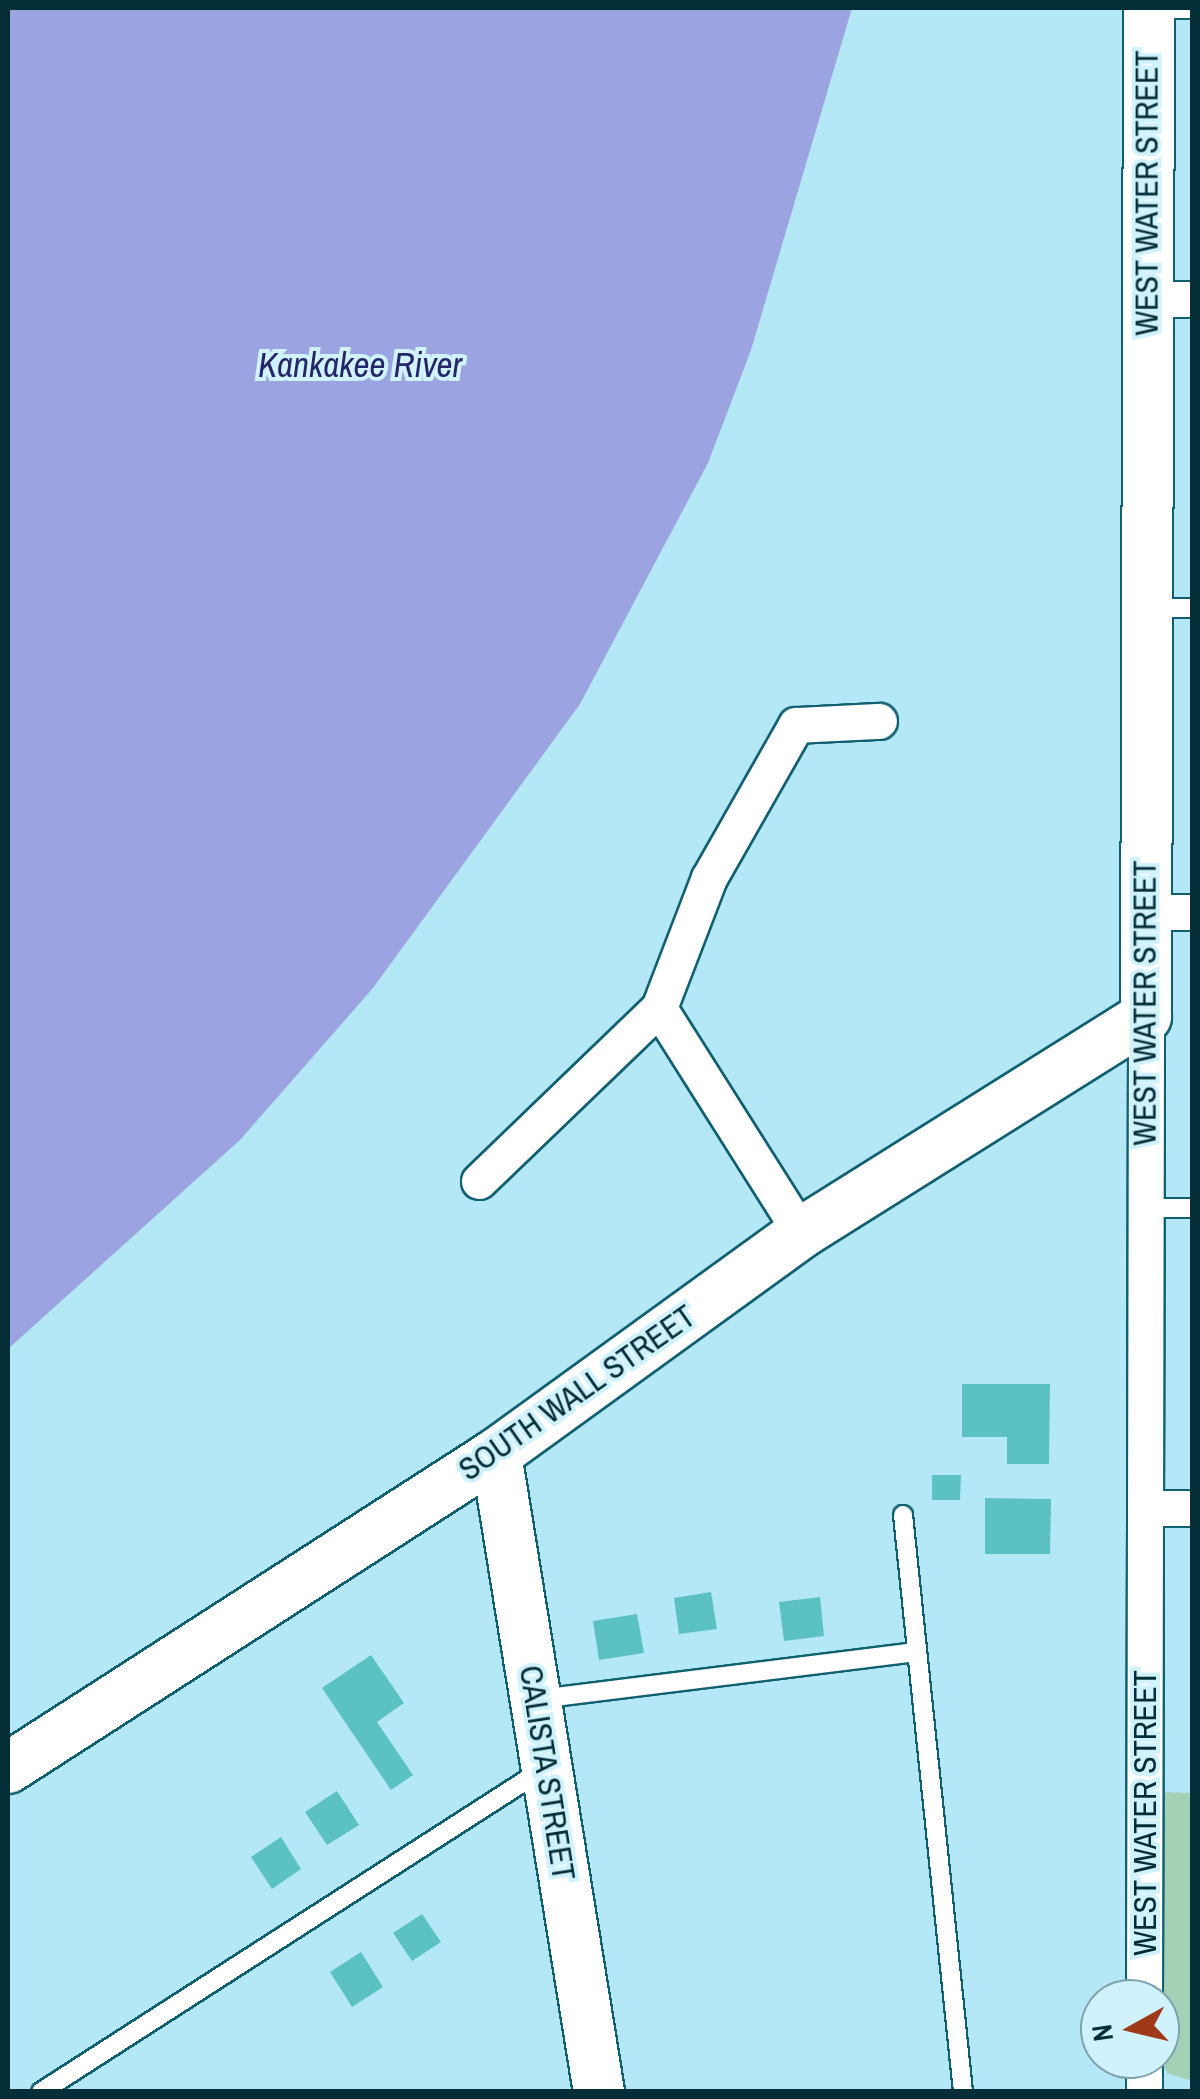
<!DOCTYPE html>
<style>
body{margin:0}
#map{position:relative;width:1200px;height:2099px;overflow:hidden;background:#b5e8f7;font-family:"Archivo Narrow",sans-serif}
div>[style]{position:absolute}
.green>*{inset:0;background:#a3d1b5}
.water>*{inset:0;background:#9ba4e0}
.building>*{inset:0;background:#5cc1c3}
.roads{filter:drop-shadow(2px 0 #116071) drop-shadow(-2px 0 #116071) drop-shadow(0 2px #116071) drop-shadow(0 -2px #116071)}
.lane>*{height:18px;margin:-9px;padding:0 9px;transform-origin:9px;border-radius:9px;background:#fff}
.street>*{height:35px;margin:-17.5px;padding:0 17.5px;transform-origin:17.5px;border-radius:17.5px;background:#fff}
.secondary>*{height:50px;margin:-25px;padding:0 25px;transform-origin:25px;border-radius:25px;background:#fff}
span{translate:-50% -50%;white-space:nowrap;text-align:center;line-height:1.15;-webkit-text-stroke:8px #d0f2fc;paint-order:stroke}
.street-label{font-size:32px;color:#032d37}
.water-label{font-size:35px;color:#25256a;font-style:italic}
.frame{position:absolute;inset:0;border:10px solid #032d37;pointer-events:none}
.north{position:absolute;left:1080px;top:1979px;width:100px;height:100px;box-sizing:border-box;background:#d0f2fc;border:2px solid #7ea3ad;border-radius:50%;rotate:262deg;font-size:28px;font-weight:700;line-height:40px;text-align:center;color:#032d37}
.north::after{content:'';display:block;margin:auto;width:35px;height:45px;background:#a03918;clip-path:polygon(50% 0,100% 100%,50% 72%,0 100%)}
</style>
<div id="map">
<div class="green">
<div style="clip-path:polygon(1160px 1792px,1192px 1793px,1192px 2081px,1167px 2073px,1160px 2059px)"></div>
</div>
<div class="water">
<div style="clip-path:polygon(8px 8px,852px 8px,751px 350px,708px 463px,580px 704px,373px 988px,240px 1140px,8px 1349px)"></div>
</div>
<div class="building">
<div style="clip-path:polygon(962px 1384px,1050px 1384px,1049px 1464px,1007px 1464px,1007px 1437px,962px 1437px)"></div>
<div style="clip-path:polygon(932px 1475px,961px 1475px,960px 1500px,932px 1500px)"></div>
<div style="clip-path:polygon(985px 1498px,1051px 1499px,1050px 1554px,985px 1554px)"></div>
<div style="clip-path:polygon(711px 1592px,717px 1629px,679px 1634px,674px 1598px)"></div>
<div style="clip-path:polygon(820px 1597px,824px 1636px,784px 1641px,779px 1602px)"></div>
<div style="clip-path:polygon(637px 1614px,644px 1653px,599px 1660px,593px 1621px)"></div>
<div style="clip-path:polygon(371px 1655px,404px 1703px,377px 1722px,413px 1775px,391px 1790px,322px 1688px)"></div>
<div style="clip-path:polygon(337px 1791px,359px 1825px,327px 1845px,305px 1812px)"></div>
<div style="clip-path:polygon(281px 1837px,301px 1869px,272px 1889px,251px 1857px)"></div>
<div style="clip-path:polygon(422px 1914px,441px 1942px,412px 1961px,393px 1933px)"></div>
<div style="clip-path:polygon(361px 1952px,383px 1987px,352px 2007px,330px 1972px)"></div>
</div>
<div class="roads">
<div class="lane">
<div style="left:1153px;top:9px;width:39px"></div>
<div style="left:1148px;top:608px;width:44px"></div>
<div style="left:1145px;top:1208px;width:47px"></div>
<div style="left:903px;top:1515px;width:580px;rotate:84.06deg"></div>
<div style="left:539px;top:1699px;width:379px;rotate:-7.1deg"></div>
<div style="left:41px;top:2092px;width:596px;rotate:-32.73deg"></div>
</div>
<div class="street">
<div style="left:1146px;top:299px;width:46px"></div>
<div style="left:1145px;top:912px;width:47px"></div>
<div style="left:659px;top:1008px;width:266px;rotate:57.7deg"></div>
<div style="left:479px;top:1181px;width:250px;rotate:-43.9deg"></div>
<div style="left:659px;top:1008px;width:139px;rotate:-69deg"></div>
<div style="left:709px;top:878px;width:176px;rotate:-60.4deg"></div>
<div style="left:796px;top:725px;width:83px;rotate:-2.8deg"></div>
<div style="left:1147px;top:1508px;width:45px"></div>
<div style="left:1144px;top:1999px;width:982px;rotate:-89.88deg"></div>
<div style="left:1144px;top:2092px;width:33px;rotate:-90deg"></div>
</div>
<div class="secondary">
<div style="left:496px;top:1454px;width:646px;rotate:80.83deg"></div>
<div style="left:8px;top:1768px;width:580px;rotate:-32.76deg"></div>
<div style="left:496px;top:1454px;width:377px;rotate:-35.9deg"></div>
<div style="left:801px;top:1233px;width:407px;rotate:-32.1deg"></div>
<div style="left:1146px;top:1017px;width:1009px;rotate:-89.83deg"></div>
</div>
</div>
<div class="street-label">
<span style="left:1147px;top:193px;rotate:-90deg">WEST WATER STREET</span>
<span style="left:1145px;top:1003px;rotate:-90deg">WEST WATER STREET</span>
<span style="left:577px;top:1393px;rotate:-35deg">SOUTH WALL STREET</span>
<span style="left:547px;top:1773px;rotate:81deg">CALISTA STREET</span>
<span style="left:1145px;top:1813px;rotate:-90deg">WEST WATER STREET</span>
</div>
<div class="water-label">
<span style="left:360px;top:365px">Kankakee River</span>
</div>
<div class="frame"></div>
<div class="north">N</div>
</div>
